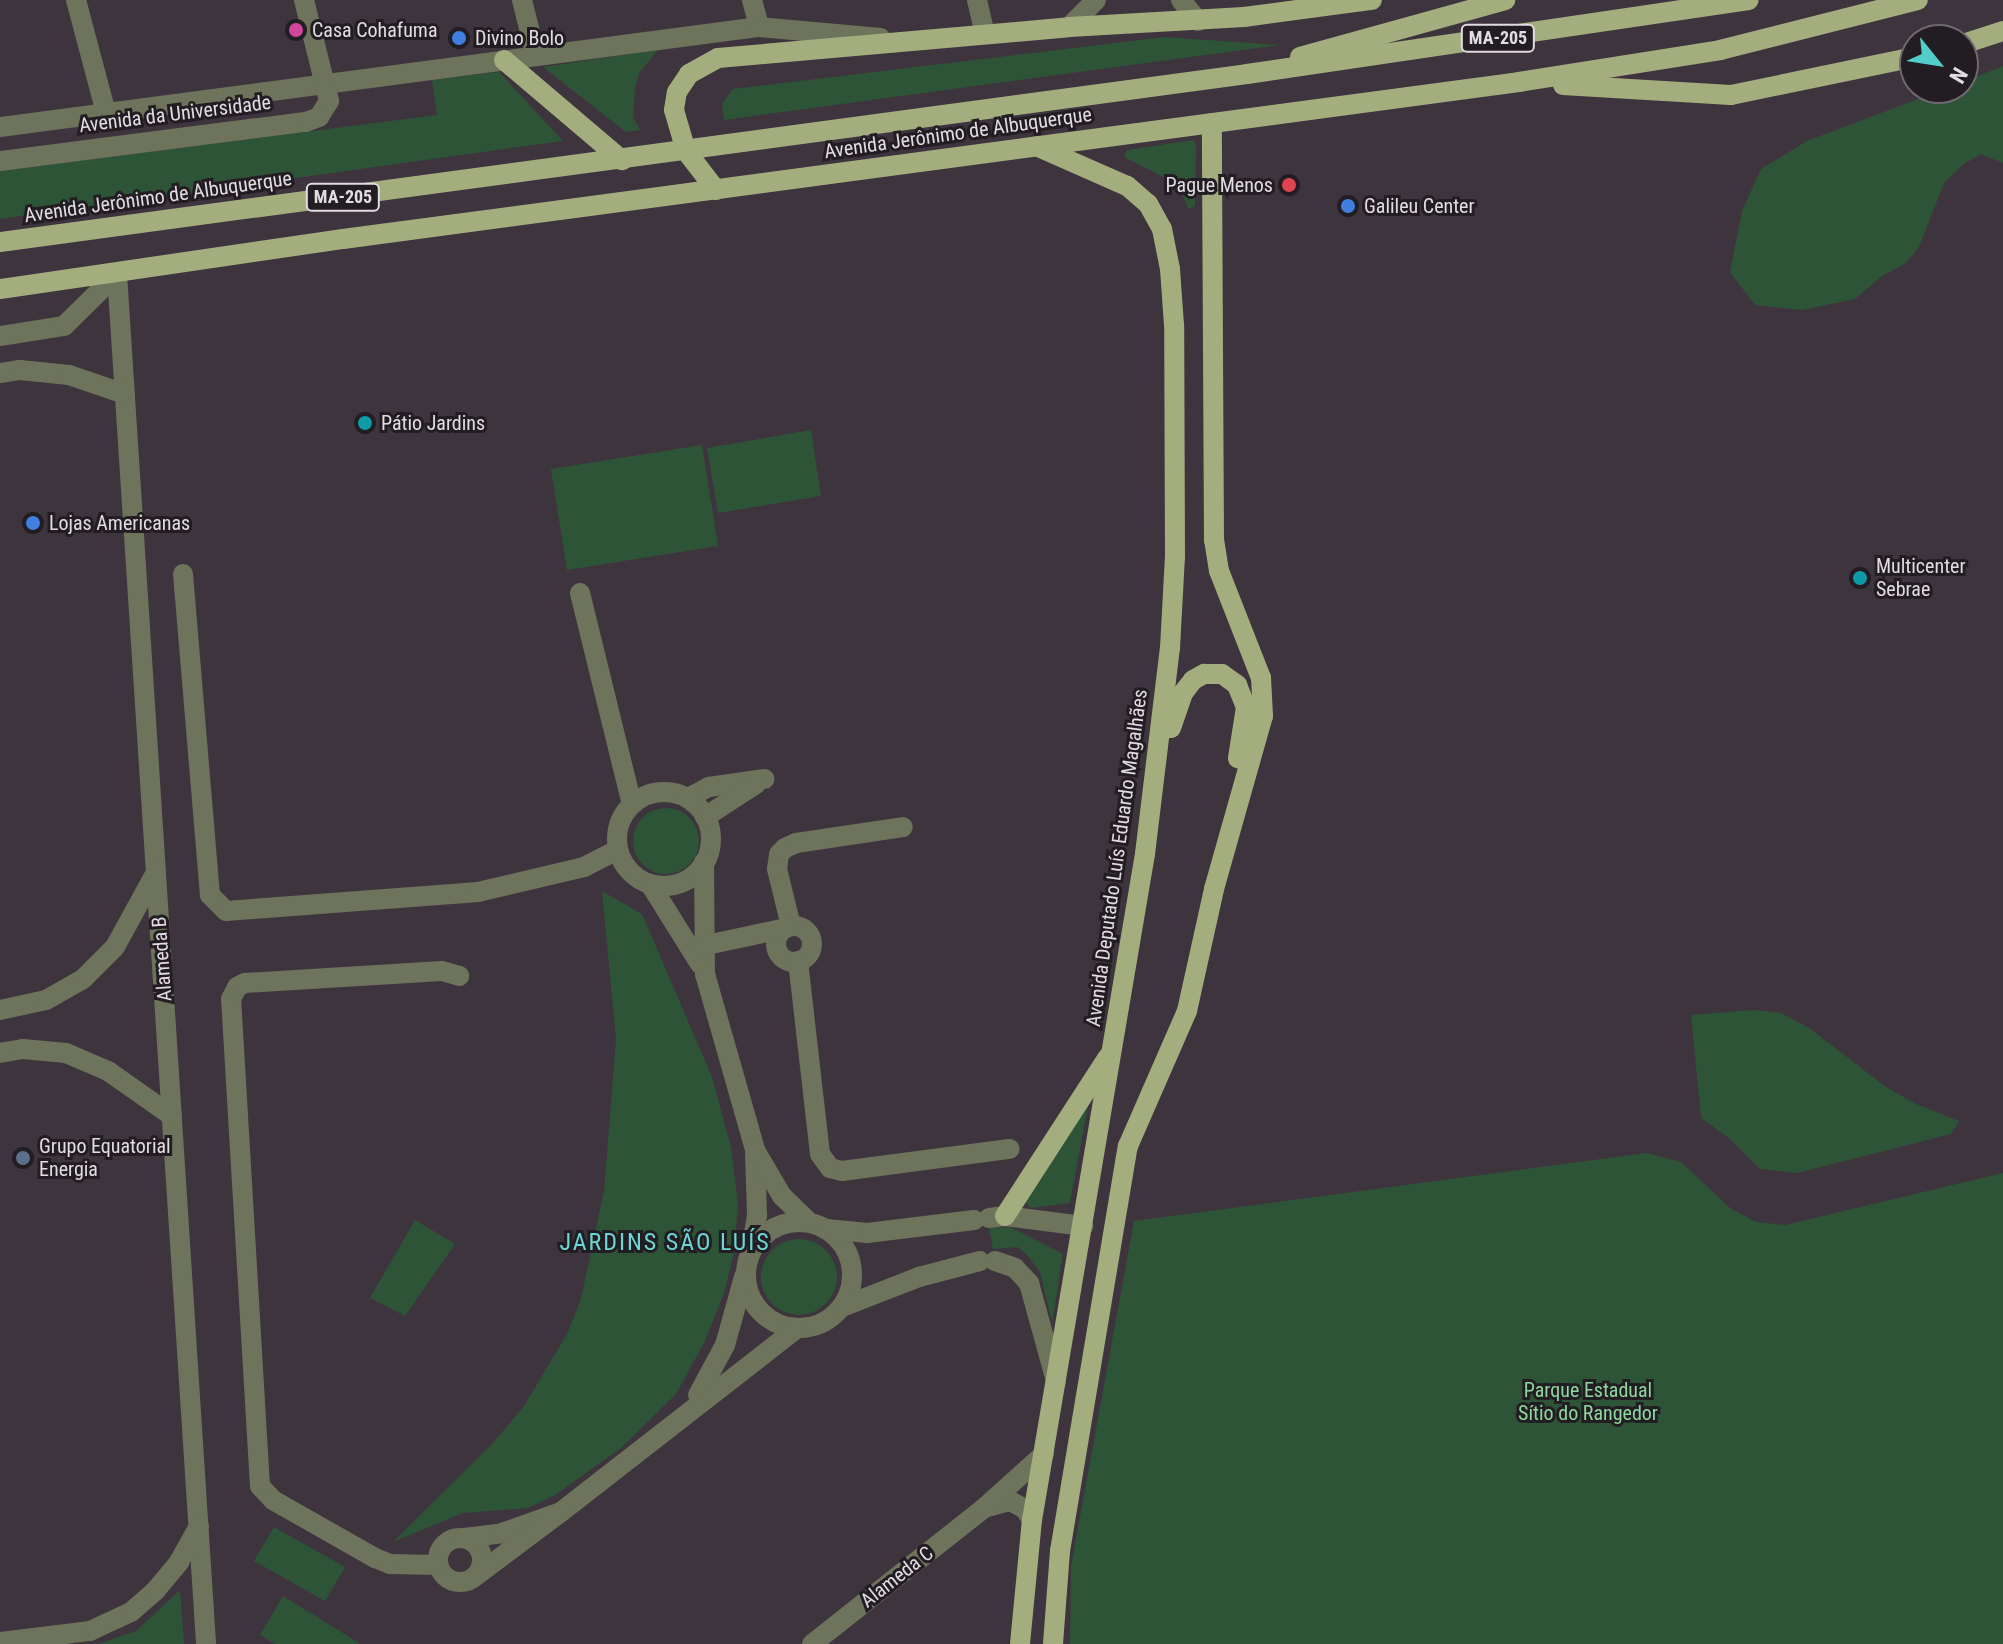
<!DOCTYPE html>
<meta charset="utf-8">
<style>
body{margin:0}
#map{position:relative;width:2003px;height:1644px;overflow:hidden;background:#3e343e;font-family:"Roboto Condensed",sans-serif}
div>[style]{position:absolute}
.green>*{inset:0;background:#2e5438}
.round{border-radius:50%}
.minor>*{height:20px;margin:-10px;padding:0 10px;transform-origin:10px;border-radius:10px;background:#6e735c}
.minor>.ring{margin:-10px;padding:0;box-sizing:content-box;background:none;border:20px solid #6e735c;border-radius:50%}
.major>*{height:20px;margin:-10px;padding:0 10px;transform-origin:10px;border-radius:10px;background:#a4ad7e}
.dots>*{width:22px;height:22px;translate:-50% -50%;box-sizing:border-box;border:4px solid #221d22;border-radius:50%}
span{translate:-50% -50%;white-space:nowrap;text-align:center;line-height:1.15;-webkit-text-stroke:6px #221d22;paint-order:stroke}
.shield-label span{padding:2px 6px;background:#221d22;border:2px solid;border-radius:6px;-webkit-text-stroke-width:0}
.shield-label{font-size:18px;color:#e2dce2;font-weight:700}
.poi-label{font-size:20px;color:#e2dce2}
.left{translate:0 -50%;text-align:left}
.right{translate:-100% -50%;text-align:right}
.street-label{font-size:20px;color:#e2dce2}
.park-label{font-size:20px;color:#8dd79f}
.quarter-label{font-size:24px;color:#6bd7d4;letter-spacing:2px}
.north{position:absolute;left:1899px;top:24px;width:80px;height:80px;box-sizing:border-box;background:#221d22;border:2px solid #6f696f;border-radius:50%;rotate:120deg;font-size:22px;font-weight:700;line-height:32px;text-align:center;color:#e2dce2}
.north::after{content:'';display:block;margin:auto;width:28px;height:36px;background:#53cdca;clip-path:polygon(50% 0,100% 100%,50% 72%,0 100%)}
</style>
<div id="map">
<div class="green">
<div style="clip-path:polygon(1165px 37px,1280px 45px,724px 120px,722px 104px,733px 89px)"></div>
<div style="clip-path:polygon(658px 50px,639px 73px,635px 89px,633px 117px,640px 130px,626px 132px,543px 67px)"></div>
<div style="clip-path:polygon(2003px 66px,2003px 163px,1981px 154px,1964px 164px,1944px 183px,1919px 247px,1906px 263px,1882px 276px,1855px 299px,1802px 310px,1755px 305px,1730px 272px,1742px 211px,1761px 169px,1807px 141px,1947px 88px,1963px 88px,1963px 82px)"></div>
<div style="clip-path:polygon(499px 72px,563px 141px,0 219px,0 171px,437px 115px,432px 80px)"></div>
<div style="clip-path:polygon(1193px 140px,1196px 144px,1195px 207px,1188px 208px,1180px 189px,1170px 180px,1124px 157px,1127px 150px)"></div>
<div style="clip-path:polygon(811px 430px,821px 496px,718px 513px,707px 448px)"></div>
<div style="clip-path:polygon(702px 445px,718px 546px,567px 570px,551px 469px)"></div>
<div class="round" style="left:633px;top:808px;width:66px;height:66px"></div>
<div style="clip-path:polygon(602px 891px,642px 914px,712px 1077px,731px 1148px,738px 1205px,734px 1253px,724px 1293px,705px 1341px,676px 1394px,621px 1448px,555px 1495px,528px 1508px,463px 1513px,393px 1542px,492px 1444px,524px 1406px,567px 1334px,581px 1299px,604px 1191px,616px 1039px)"></div>
<div style="clip-path:polygon(1754px 1010px,1781px 1013px,1809px 1028px,1886px 1087px,1916px 1104px,1959px 1121px,1951px 1134px,1797px 1173px,1760px 1169px,1729px 1138px,1701px 1118px,1691px 1015px)"></div>
<div style="clip-path:polygon(1090px 1094px,1070px 1203px,1031px 1208px,1026px 1203px,1028px 1191px)"></div>
<div style="clip-path:polygon(1646px 1153px,1681px 1162px,1730px 1208px,1756px 1222px,1785px 1225px,2003px 1173px,2003px 1644px,1070px 1644px,1071px 1566px,1134px 1221px)"></div>
<div style="clip-path:polygon(415px 1220px,455px 1244px,405px 1316px,370px 1298px)"></div>
<div style="clip-path:polygon(1010px 1227px,1063px 1254px,1052px 1323px,1040px 1272px,1027px 1255px,1018px 1247px,993px 1249px,989px 1228px)"></div>
<div class="round" style="left:761px;top:1239px;width:76px;height:76px"></div>
<div style="clip-path:polygon(274px 1527px,345px 1567px,325px 1601px,254px 1561px)"></div>
<div style="clip-path:polygon(180px 1590px,184px 1644px,98px 1644px,136px 1631px)"></div>
<div style="clip-path:polygon(283px 1596px,359px 1643px,359px 1644px,275px 1644px,260px 1635px)"></div>
</div>
<div class="minor">
<div style="left:76px;top:0;width:117px;rotate:75.1deg"></div>
<div style="left:522px;top:0;width:58px;rotate:76deg"></div>
<div style="left:752px;top:0;width:28px;rotate:75deg"></div>
<div style="left:977px;top:0;width:35px;rotate:77deg"></div>
<div style="left:1181px;top:0;width:27px;rotate:51deg"></div>
<div style="left:1069px;top:27px;width:38px;rotate:-45deg"></div>
<div style="left:0;top:127px;width:766px;rotate:-7.51deg"></div>
<div style="left:759px;top:27px;width:122px;rotate:5.2deg"></div>
<div style="left:0;top:161px;width:308px;rotate:-7.3deg"></div>
<div style="left:306px;top:122px;width:14px;rotate:-21deg"></div>
<div style="left:319px;top:117px;width:19px;rotate:-58deg"></div>
<div style="left:329px;top:101px;width:104px;rotate:-103.9deg"></div>
<div style="left:117px;top:274px;width:1373px;rotate:86.28deg"></div>
<div style="left:0;top:336px;width:65px;rotate:-8.9deg"></div>
<div style="left:64px;top:326px;width:74px;rotate:-44.5deg"></div>
<div style="left:0;top:373px;width:20px;rotate:-9deg"></div>
<div style="left:20px;top:370px;width:49px;rotate:5.8deg"></div>
<div style="left:69px;top:375px;width:59px;rotate:18.7deg"></div>
<div style="left:183px;top:574px;width:322px;rotate:85.2deg"></div>
<div style="left:210px;top:895px;width:23px;rotate:45deg"></div>
<div style="left:226px;top:911px;width:253px;rotate:-4.3deg"></div>
<div style="left:478px;top:892px;width:109px;rotate:-13.3deg"></div>
<div style="left:584px;top:867px;width:38px;rotate:-27deg"></div>
<div style="left:580px;top:593px;width:217px;rotate:76.2deg"></div>
<div class="ring" style="left:617px;top:792px;width:74px;height:74px"></div>
<div style="left:688px;top:798px;width:24px;rotate:-28deg"></div>
<div style="left:709px;top:787px;width:56px;rotate:-8.3deg"></div>
<div style="left:705px;top:817px;width:61px;rotate:-32.9deg"></div>
<div style="left:704px;top:862px;width:112px;rotate:89.5deg"></div>
<div style="left:705px;top:974px;width:183px;rotate:74.1deg"></div>
<div style="left:650px;top:884px;width:94px;rotate:58deg"></div>
<div class="ring" style="left:776px;top:926px;width:16px;height:16px"></div>
<div style="left:791px;top:926px;width:59px;rotate:-103.8deg"></div>
<div style="left:777px;top:869px;width:15px;rotate:-82deg"></div>
<div style="left:779px;top:854px;width:8px;rotate:-45deg"></div>
<div style="left:785px;top:848px;width:12px;rotate:-24deg"></div>
<div style="left:796px;top:843px;width:108px;rotate:-8.5deg"></div>
<div style="left:702px;top:946px;width:86px;rotate:-12.1deg"></div>
<div style="left:798px;top:961px;width:194px;rotate:83.5deg"></div>
<div style="left:820px;top:1154px;width:17px;rotate:54deg"></div>
<div style="left:830px;top:1168px;width:12px;rotate:14deg"></div>
<div style="left:842px;top:1171px;width:169px;rotate:-7.5deg"></div>
<div style="left:0;top:1010px;width:47px;rotate:-12.3deg"></div>
<div style="left:46px;top:1000px;width:43px;rotate:-29.6deg"></div>
<div style="left:83px;top:979px;width:45px;rotate:-45deg"></div>
<div style="left:115px;top:947px;width:85px;rotate:-61.3deg"></div>
<div style="left:0;top:1053px;width:23px;rotate:-10deg"></div>
<div style="left:23px;top:1049px;width:43px;rotate:5.3deg"></div>
<div style="left:66px;top:1053px;width:46px;rotate:23.2deg"></div>
<div style="left:108px;top:1071px;width:78px;rotate:35.1deg"></div>
<div style="left:989px;top:1218px;width:16px;rotate:-7deg"></div>
<div style="left:1005px;top:1216px;width:79px;rotate:7.3deg"></div>
<div class="ring" style="left:746px;top:1222px;width:86px;height:86px"></div>
<div style="left:827px;top:1229px;width:40px;rotate:5.7deg"></div>
<div style="left:867px;top:1233px;width:108px;rotate:-6.9deg"></div>
<div style="left:751px;top:1250px;width:36px;rotate:-80deg"></div>
<div style="left:757px;top:1215px;width:65px;rotate:-91.8deg"></div>
<div style="left:755px;top:1150px;width:53px;rotate:59.6deg"></div>
<div style="left:782px;top:1196px;width:37px;rotate:44deg"></div>
<div style="left:995px;top:1261px;width:21px;rotate:19deg"></div>
<div style="left:1015px;top:1268px;width:21px;rotate:47deg"></div>
<div style="left:1029px;top:1283px;width:102px;rotate:74.6deg"></div>
<div style="left:842px;top:1307px;width:83px;rotate:-21.3deg"></div>
<div style="left:919px;top:1277px;width:63px;rotate:-14.7deg"></div>
<div style="left:698px;top:1395px;width:57px;rotate:-61.6deg"></div>
<div style="left:725px;top:1345px;width:71px;rotate:-74.4deg"></div>
<div style="left:987px;top:1507px;width:24px;rotate:-15deg"></div>
<div style="left:1010px;top:1501px;width:17px;rotate:28deg"></div>
<div style="left:1025px;top:1509px;width:13px;rotate:58deg"></div>
<div style="left:561px;top:1512px;width:298px;rotate:-37.9deg"></div>
<div class="ring" style="left:438px;top:1538px;width:24px;height:24px"></div>
<div style="left:464px;top:1538px;width:38px;rotate:-7deg"></div>
<div style="left:502px;top:1533px;width:63px;rotate:-19.6deg"></div>
<div style="left:561px;top:1512px;width:110px;rotate:143.1deg"></div>
<div style="left:438px;top:1565px;width:48px;rotate:-178.8deg"></div>
<div style="left:390px;top:1564px;width:16px;rotate:-158deg"></div>
<div style="left:375px;top:1558px;width:117px;rotate:-150.4deg"></div>
<div style="left:273px;top:1500px;width:19px;rotate:-133deg"></div>
<div style="left:260px;top:1486px;width:488px;rotate:-93.4deg"></div>
<div style="left:231px;top:999px;width:13px;rotate:-63deg"></div>
<div style="left:237px;top:987px;width:9px;rotate:-27deg"></div>
<div style="left:245px;top:983px;width:197px;rotate:-3.5deg"></div>
<div style="left:442px;top:971px;width:18px;rotate:16deg"></div>
<div style="left:0;top:1642px;width:91px;rotate:-7deg"></div>
<div style="left:90px;top:1631px;width:45px;rotate:-24.9deg"></div>
<div style="left:131px;top:1612px;width:32px;rotate:-41deg"></div>
<div style="left:155px;top:1591px;width:38px;rotate:-50deg"></div>
<div style="left:179px;top:1562px;width:41px;rotate:-60.9deg"></div>
<div style="left:812px;top:1644px;width:218px;rotate:-38.3deg"></div>
<div style="left:983px;top:1509px;width:82px;rotate:-42deg"></div>
</div>
<div class="major">
<div style="left:1963px;top:44px;width:42px;rotate:-18deg"></div>
<div style="left:1300px;top:57px;width:213px;rotate:-15.5deg"></div>
<div style="left:504px;top:60px;width:155px;rotate:40.3deg"></div>
<div style="left:1563px;top:85px;width:168px;rotate:3.4deg"></div>
<div style="left:1731px;top:95px;width:188px;rotate:-11.7deg"></div>
<div style="left:716px;top:190px;width:49px;rotate:-127.6deg"></div>
<div style="left:686px;top:151px;width:43px;rotate:-106.3deg"></div>
<div style="left:674px;top:110px;width:18px;rotate:-81deg"></div>
<div style="left:677px;top:92px;width:22px;rotate:-56deg"></div>
<div style="left:689px;top:74px;width:33px;rotate:-29deg"></div>
<div style="left:718px;top:58px;width:352px;rotate:-5deg"></div>
<div style="left:1069px;top:27px;width:175px;rotate:-3.3deg"></div>
<div style="left:1244px;top:17px;width:129px;rotate:-7.6deg"></div>
<div style="left:0;top:242px;width:1258px;rotate:-7.67deg"></div>
<div style="left:1247px;top:74px;width:507px;rotate:-8.39deg"></div>
<div style="left:0;top:289px;width:347px;rotate:-8.3deg"></div>
<div style="left:343px;top:239px;width:1186px;rotate:-7.6deg"></div>
<div style="left:1519px;top:82px;width:204px;rotate:-9deg"></div>
<div style="left:1720px;top:50px;width:204px;rotate:-14.2deg"></div>
<div style="left:1171px;top:728px;width:37px;rotate:-71deg"></div>
<div style="left:1183px;top:693px;width:16px;rotate:-52deg"></div>
<div style="left:1193px;top:680px;width:13px;rotate:-29deg"></div>
<div style="left:1204px;top:674px;width:18px"></div>
<div style="left:1222px;top:674px;width:19px;rotate:36deg"></div>
<div style="left:1237px;top:685px;width:24px;rotate:68deg"></div>
<div style="left:1246px;top:707px;width:52px;rotate:98.9deg"></div>
<div style="left:1005px;top:1216px;width:189px;rotate:-57.1deg"></div>
<div style="left:1020px;top:1644px;width:125px;rotate:-84.5deg"></div>
<div style="left:1032px;top:1520px;width:676px;rotate:-80.37deg"></div>
<div style="left:1145px;top:854px;width:208px;rotate:-83.1deg"></div>
<div style="left:1170px;top:648px;width:91px;rotate:-86.9deg"></div>
<div style="left:1175px;top:557px;width:232px;rotate:-90.2deg"></div>
<div style="left:1174px;top:325px;width:56px;rotate:-94.1deg"></div>
<div style="left:1170px;top:269px;width:41px;rotate:-101.3deg"></div>
<div style="left:1162px;top:229px;width:29px;rotate:-119deg"></div>
<div style="left:1148px;top:204px;width:28px;rotate:-139deg"></div>
<div style="left:1127px;top:186px;width:99px;rotate:-156.3deg"></div>
<div style="left:1053px;top:1644px;width:93px;rotate:-85.7deg"></div>
<div style="left:1060px;top:1551px;width:411px;rotate:-80.5deg"></div>
<div style="left:1128px;top:1146px;width:147px;rotate:-66.4deg"></div>
<div style="left:1187px;top:1011px;width:125px;rotate:-77.5deg"></div>
<div style="left:1214px;top:889px;width:180px;rotate:-74.2deg"></div>
<div style="left:1263px;top:716px;width:38px;rotate:-93deg"></div>
<div style="left:1261px;top:678px;width:115px;rotate:-111.4deg"></div>
<div style="left:1219px;top:571px;width:31px;rotate:-99deg"></div>
<div style="left:1214px;top:540px;width:417px;rotate:-90.3deg"></div>
</div>
<div class="dots">
<div style="left:296px;top:30px;background:#d1479c"></div>
<div style="left:459px;top:38px;background:#3f7fe0"></div>
<div style="left:1289px;top:185px;background:#e0444e"></div>
<div style="left:1348px;top:206px;background:#3f7fe0"></div>
<div style="left:365px;top:423px;background:#0f9aa8"></div>
<div style="left:33px;top:523px;background:#3f7fe0"></div>
<div style="left:1860px;top:578px;background:#0f9aa8"></div>
<div style="left:23px;top:1158px;background:#5c6f8a"></div>
</div>
<div class="shield-label">
<span style="left:1498px;top:38px">MA-205</span>
<span style="left:343px;top:197px">MA-205</span>
</div>
<div class="poi-label">
<span class="left" style="left:312px;top:30px">Casa Cohafuma</span>
<span class="left" style="left:475px;top:38px">Divino Bolo</span>
<span class="right" style="left:1273px;top:185px">Pague Menos</span>
<span class="left" style="left:1364px;top:206px">Galileu Center</span>
<span class="left" style="left:381px;top:423px">Pátio Jardins</span>
<span class="left" style="left:49px;top:523px">Lojas Americanas</span>
<span class="left" style="left:1876px;top:578px">Multicenter<br>Sebrae</span>
<span class="left" style="left:39px;top:1158px">Grupo Equatorial<br>Energia</span>
</div>
<div class="street-label">
<span style="left:175px;top:114px;rotate:-7deg">Avenida da Universidade</span>
<span style="left:958px;top:133px;rotate:-8deg">Avenida Jerônimo de Albuquerque</span>
<span style="left:158px;top:197px;rotate:-8deg">Avenida Jerônimo de Albuquerque</span>
<span style="left:1117px;top:858px;rotate:-82deg">Avenida Deputado Luís Eduardo Magalhães</span>
<span style="left:162px;top:959px;rotate:-94deg">Alameda B</span>
<span style="left:897px;top:1577px;rotate:-38deg">Alameda C</span>
</div>
<div class="park-label">
<span style="left:1588px;top:1402px">Parque Estadual<br>Sítio do Rangedor</span>
</div>
<div class="quarter-label">
<span style="left:665px;top:1243px">JARDINS SÃO LUÍS</span>
</div>
<div class="north">N</div>
</div>
